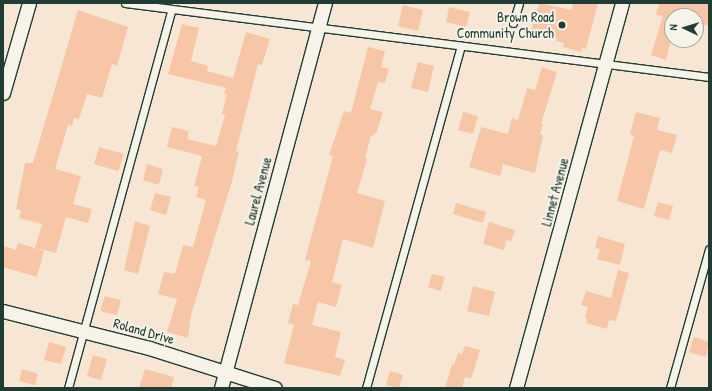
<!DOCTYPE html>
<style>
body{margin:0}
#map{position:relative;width:712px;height:391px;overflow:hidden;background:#f7e6d4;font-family:"Patrick Hand",sans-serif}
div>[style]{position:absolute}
.building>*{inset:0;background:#f7c6a6}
.roads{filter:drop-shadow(1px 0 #1f3d34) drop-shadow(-1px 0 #1f3d34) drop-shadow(0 1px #1f3d34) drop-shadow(0 -1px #1f3d34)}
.service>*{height:7px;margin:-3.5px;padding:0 3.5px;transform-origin:3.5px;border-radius:3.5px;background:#f7f3e8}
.minor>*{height:13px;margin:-6.5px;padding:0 6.5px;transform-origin:6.5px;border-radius:6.5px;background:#f7f3e8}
.dots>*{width:11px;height:11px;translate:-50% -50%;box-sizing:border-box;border:2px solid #f7f3e8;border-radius:50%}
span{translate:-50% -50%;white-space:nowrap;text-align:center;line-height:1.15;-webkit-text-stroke:4px #f7f3e8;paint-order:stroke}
.poi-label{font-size:14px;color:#1f3d34}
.right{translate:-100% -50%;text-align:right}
.street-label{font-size:14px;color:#1f3d34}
.frame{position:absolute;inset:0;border:4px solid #1f3d34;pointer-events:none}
.north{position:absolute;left:664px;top:8px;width:40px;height:40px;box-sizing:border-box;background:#f7f3e8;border:1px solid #a1aaa0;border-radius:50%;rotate:274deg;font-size:11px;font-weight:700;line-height:16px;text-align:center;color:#1f3d34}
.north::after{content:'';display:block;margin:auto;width:14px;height:18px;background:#1f3d34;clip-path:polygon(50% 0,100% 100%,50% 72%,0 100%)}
</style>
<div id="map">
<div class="building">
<div style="clip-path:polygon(539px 3px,572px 10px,573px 3px,598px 3px,586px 49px,582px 48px,581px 52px,563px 47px,564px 43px,556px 41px,557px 39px,531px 32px)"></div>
<div style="clip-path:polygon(659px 3px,709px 3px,709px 26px,696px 22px,696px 16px,672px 16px,669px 40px,671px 40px,666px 60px,651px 55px,663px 16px,656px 15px)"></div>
<div style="clip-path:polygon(403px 5px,423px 10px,418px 31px,398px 26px)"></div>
<div style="clip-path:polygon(449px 7px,470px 12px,466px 27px,446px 22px)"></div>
<div style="clip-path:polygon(78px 10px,128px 27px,117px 66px,112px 64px,102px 98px,87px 94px,79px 119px,74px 118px,72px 126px,68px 125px,55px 169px,81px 176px,73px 204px,92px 209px,88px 223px,66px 217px,56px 253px,35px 248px,42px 224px,19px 218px,21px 210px,16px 209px,25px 163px,33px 163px)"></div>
<div style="clip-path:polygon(182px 24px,199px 28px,191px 61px,208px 66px,207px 71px,233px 78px,246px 32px,270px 39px,262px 65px,258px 64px,236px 151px,239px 152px,232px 181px,191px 315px,188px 338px,167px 332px,177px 299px,158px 294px,164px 272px,175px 274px,183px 245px,193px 247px,206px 200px,196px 197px,199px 187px,194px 186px,202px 156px,167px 147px,172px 127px,189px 131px,187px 139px,216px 146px,225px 115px,222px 114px,227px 94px,224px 94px,226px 88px,168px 74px)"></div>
<div style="clip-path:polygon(368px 47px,385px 51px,381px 67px,389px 69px,385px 83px,378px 82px,370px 109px,383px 112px,377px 131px,373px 136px,371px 135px,365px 159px,367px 159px,357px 193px,385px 201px,373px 248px,343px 239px,332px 282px,342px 285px,336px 307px,318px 302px,312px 325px,341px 332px,335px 357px,345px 360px,340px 376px,284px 363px,294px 325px,288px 323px,293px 304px,298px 305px,311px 261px,305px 260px,333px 156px,329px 155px,344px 111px,351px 113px)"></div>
<div style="clip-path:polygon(418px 62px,434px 66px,428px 92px,411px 88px)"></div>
<div style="clip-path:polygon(542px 67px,557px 72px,541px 124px,543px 124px,540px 134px,543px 135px,535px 173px,503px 164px,500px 176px,469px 167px,481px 127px,508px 134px,512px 118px,518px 120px,527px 88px,535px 90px)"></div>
<div style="clip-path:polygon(463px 112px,478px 116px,473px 134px,458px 130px)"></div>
<div style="clip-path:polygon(636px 112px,660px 118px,657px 130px,677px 135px,672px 153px,660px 150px,644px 209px,617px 201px,634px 136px,630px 134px)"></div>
<div style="clip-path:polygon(99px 147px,124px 154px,118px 171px,94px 164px)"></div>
<div style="clip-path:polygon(147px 164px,163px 169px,159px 185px,143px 180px)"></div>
<div style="clip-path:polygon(155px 193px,171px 197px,166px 215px,150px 210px)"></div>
<div style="clip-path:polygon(658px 202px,673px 206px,669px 220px,654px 216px)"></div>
<div style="clip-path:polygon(456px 203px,486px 212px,483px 223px,453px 214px)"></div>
<div style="clip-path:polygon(135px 221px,150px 226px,138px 274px,124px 270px)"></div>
<div style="clip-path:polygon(489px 222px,515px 230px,511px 241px,506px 240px,504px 250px,483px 244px)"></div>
<div style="clip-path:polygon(598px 236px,625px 244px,620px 265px,597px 259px,600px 249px,595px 248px)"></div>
<div style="clip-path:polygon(18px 243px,44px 251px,37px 277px,3px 267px,3px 246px,16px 250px)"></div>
<div style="clip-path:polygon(618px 270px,629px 273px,616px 321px,609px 320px,607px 329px,586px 323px,587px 319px,585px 318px,588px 307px,581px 305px,586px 291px,611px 298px)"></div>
<div style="clip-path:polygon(432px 274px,445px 277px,441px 291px,428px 287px)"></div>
<div style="clip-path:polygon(473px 286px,495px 292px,489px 316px,467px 311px)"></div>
<div style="clip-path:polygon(105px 296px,121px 300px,117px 315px,100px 311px)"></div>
<div style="clip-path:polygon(694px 337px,709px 342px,706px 357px,689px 352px)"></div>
<div style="clip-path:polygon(49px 342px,66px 347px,61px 364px,44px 360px)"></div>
<div style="clip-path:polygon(465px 346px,480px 350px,473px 373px,471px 378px,465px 377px,462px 388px,445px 388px,452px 364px,454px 365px,458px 353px,462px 354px)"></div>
<div style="clip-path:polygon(93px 355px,107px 359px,101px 380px,87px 376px)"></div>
<div style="clip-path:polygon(22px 369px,38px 374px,35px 385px,19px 381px)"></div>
<div style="clip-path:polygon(145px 369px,174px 377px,171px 388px,139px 388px)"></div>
<div style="clip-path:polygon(390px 371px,403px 375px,399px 388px,386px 385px)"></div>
</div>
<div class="roads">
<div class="service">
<div style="left:125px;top:3px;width:589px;rotate:7.22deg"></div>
<div style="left:513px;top:23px;width:21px;rotate:-73deg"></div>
<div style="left:68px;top:388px;width:393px;rotate:-74.7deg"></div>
<div style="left:366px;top:388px;width:355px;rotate:-74.5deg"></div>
<div style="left:670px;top:388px;width:144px;rotate:-74.3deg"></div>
</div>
<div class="minor">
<div style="left:3px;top:93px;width:94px;rotate:-73.9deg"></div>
<div style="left:3px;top:311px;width:151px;rotate:14.2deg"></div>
<div style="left:149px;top:348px;width:132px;rotate:17.6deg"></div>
<div style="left:221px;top:388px;width:399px;rotate:-74.9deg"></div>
<div style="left:516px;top:388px;width:399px;rotate:-74.6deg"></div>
</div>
</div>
<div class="dots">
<div style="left:562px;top:25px;background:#1f3d34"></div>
</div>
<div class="poi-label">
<span class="right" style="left:554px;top:25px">Brown Road<br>Community Church</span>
</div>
<div class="street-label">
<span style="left:258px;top:191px;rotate:-75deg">Laurel Avenue</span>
<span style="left:555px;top:192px;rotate:-75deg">Linnet Avenue</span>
<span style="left:144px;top:331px;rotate:16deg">Roland Drive</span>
</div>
<div class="frame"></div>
<div class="north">N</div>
</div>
